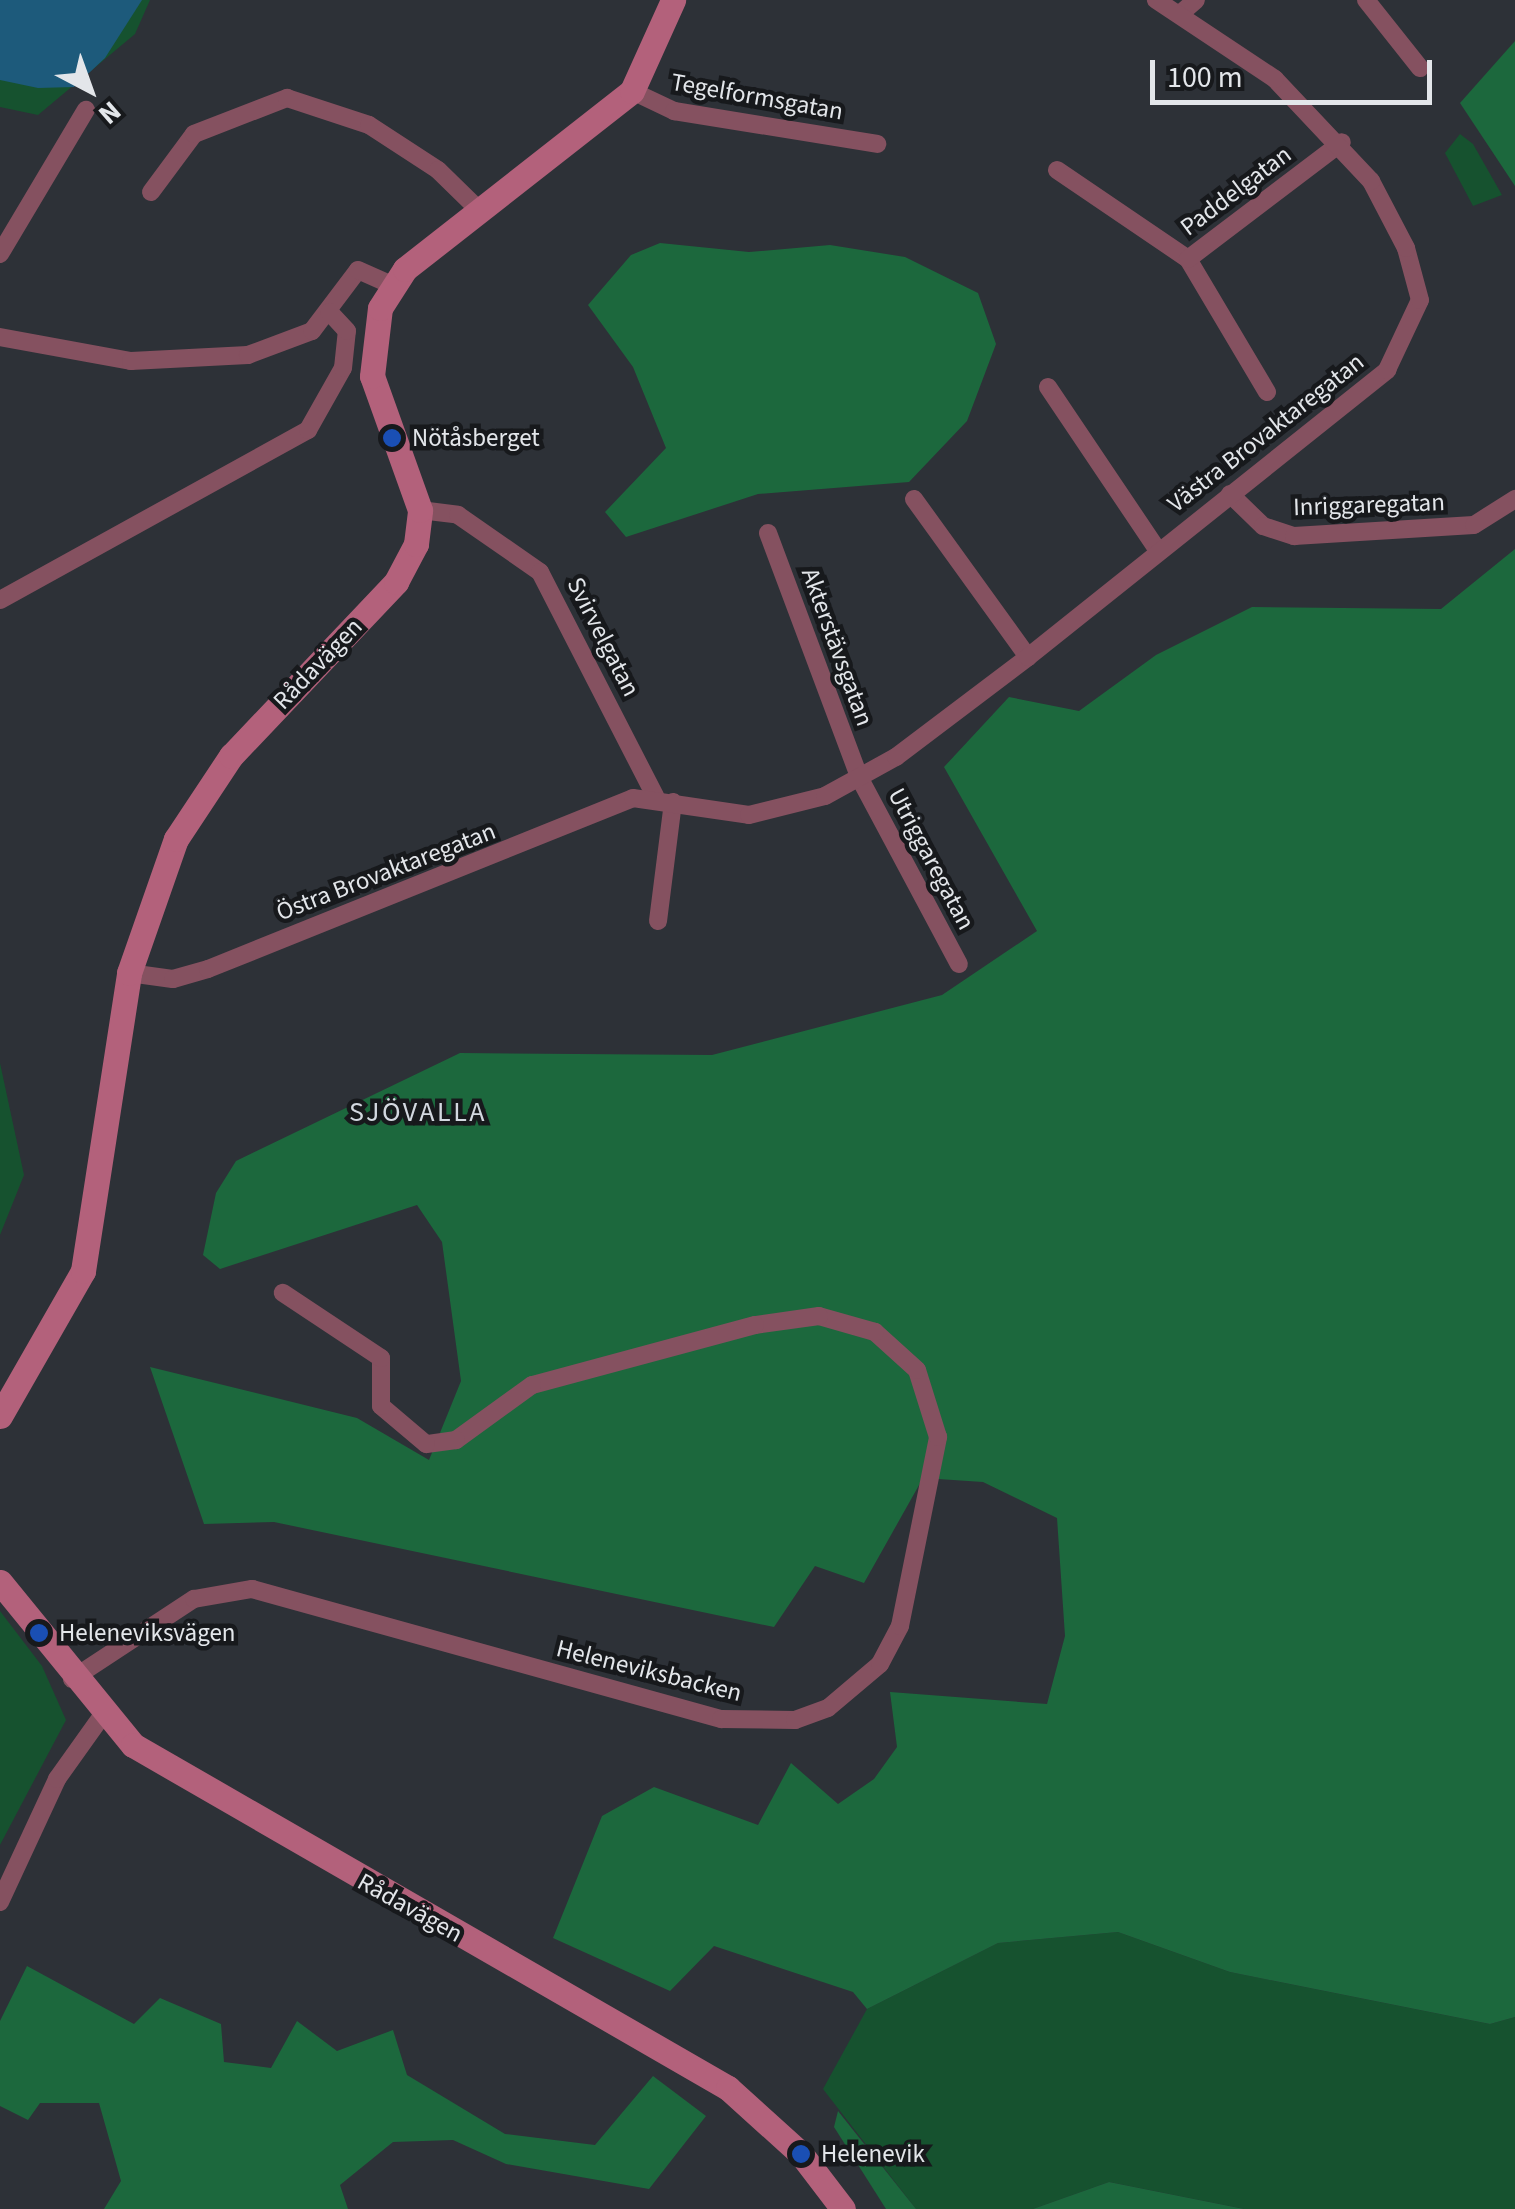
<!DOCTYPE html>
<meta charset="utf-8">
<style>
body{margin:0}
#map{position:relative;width:1515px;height:2209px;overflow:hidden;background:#2d3137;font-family:"Source Sans 3",sans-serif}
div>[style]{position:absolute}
.green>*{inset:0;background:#16522f}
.forest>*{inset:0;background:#1c683d}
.water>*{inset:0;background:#1d5a7b}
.street>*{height:18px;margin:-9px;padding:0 9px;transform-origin:9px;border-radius:9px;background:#855160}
.secondary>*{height:25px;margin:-12.5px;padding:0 12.5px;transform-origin:12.5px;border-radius:12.5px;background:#b3617b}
.dots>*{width:28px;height:28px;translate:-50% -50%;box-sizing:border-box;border:5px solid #17191c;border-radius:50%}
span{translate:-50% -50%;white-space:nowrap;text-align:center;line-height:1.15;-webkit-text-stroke:9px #17191c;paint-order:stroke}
.street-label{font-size:25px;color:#e3e6ea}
.poi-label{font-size:25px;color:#e3e6ea}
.left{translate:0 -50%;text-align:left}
.neighbourhood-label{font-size:28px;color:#d3d8e0;letter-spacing:2.5px}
.north{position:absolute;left:40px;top:40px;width:100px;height:100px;-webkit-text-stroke:8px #17191c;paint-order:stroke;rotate:139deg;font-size:28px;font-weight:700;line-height:40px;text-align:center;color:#e3e6ea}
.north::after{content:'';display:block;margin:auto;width:35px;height:45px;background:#e3e6ea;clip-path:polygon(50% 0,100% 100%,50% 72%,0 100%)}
.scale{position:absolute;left:1150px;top:60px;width:282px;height:45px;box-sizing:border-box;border:5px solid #e3e6ea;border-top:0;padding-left:12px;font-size:30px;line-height:35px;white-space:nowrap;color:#e3e6ea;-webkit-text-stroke:8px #17191c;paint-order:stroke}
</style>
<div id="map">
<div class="green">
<div style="clip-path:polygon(0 0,150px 0,135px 34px,38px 115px,0 107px)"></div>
<div style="clip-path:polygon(1460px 134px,1473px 144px,1502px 195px,1473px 206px,1445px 153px)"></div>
<div style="clip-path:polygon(0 1063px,24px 1175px,0 1235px)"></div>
<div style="clip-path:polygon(0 1611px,42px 1666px,66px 1720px,0 1845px)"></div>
<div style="clip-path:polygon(1118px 1932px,1230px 1972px,1490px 2024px,1515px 2017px,1515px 2209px,1244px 2209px,1109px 2182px,1033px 2209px,916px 2209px,823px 2089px,867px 2009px,998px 1943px)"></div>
</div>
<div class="forest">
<div style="clip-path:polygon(1515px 41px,1515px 186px,1460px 103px)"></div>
<div style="clip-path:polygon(660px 243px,749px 252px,830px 245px,905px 257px,978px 293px,996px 344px,967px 421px,909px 482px,758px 494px,626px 537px,605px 512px,666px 448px,633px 367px,588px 305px,631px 255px)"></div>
<div style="clip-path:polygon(1515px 549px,1515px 2017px,1490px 2024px,1230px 1972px,1118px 1932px,998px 1943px,867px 2009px,853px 1992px,714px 1946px,670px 1991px,553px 1938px,602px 1816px,654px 1787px,758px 1825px,791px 1763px,838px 1804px,874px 1779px,897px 1747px,890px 1692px,1047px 1704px,1065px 1636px,1057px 1518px,983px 1482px,923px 1478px,864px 1583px,815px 1566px,774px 1627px,274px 1522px,204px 1524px,150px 1367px,357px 1418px,429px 1460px,461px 1381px,442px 1242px,417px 1205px,220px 1269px,203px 1255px,216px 1193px,236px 1161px,460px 1053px,712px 1055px,942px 995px,1037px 931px,944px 767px,1009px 697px,1079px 711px,1156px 655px,1252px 607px,1441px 609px)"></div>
<div style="clip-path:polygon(27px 1966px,134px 2024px,160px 1998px,221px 2024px,224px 2062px,271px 2068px,297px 2021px,337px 2051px,393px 2030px,407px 2075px,505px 2134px,595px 2145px,653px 2076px,706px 2116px,649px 2189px,506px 2164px,453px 2140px,393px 2142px,340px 2185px,348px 2209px,104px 2209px,121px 2181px,99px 2103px,40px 2103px,28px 2120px,0 2106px,0 2021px)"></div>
<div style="clip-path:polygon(838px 2111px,916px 2209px,886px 2209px,834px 2127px)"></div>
<div style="clip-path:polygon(1109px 2182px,1244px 2209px,1033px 2209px)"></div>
</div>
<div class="water">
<div style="clip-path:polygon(0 0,142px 0,105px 58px,74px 87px,38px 88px,0 80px)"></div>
</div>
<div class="street">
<div style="left:1366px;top:0;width:87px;rotate:51.5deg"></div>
<div style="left:1180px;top:14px;width:21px;rotate:-41deg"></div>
<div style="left:632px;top:91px;width:47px;rotate:25.5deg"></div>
<div style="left:674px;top:111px;width:206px;rotate:9.2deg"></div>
<div style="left:1057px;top:170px;width:158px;rotate:34.2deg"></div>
<div style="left:151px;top:192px;width:72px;rotate:-53.4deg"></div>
<div style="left:194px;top:134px;width:100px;rotate:-21.2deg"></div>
<div style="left:287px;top:98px;width:86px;rotate:18.2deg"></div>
<div style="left:369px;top:125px;width:82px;rotate:33.1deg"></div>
<div style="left:438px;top:170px;width:59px;rotate:44.3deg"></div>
<div style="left:0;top:254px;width:168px;rotate:-59.2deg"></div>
<div style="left:0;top:337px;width:133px;rotate:10.4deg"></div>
<div style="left:131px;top:361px;width:117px;rotate:-2.9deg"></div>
<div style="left:248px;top:355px;width:68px;rotate:-20.6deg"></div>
<div style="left:312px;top:331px;width:76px;rotate:-53deg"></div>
<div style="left:358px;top:270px;width:37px;rotate:24deg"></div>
<div style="left:1048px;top:387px;width:197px;rotate:56.1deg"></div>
<div style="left:1267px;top:392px;width:155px;rotate:-120.7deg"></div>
<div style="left:1188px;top:259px;width:193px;rotate:-37.2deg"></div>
<div style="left:1230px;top:494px;width:46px;rotate:44.1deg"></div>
<div style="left:1263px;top:526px;width:33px;rotate:18deg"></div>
<div style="left:1294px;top:536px;width:180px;rotate:-3.5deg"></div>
<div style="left:1474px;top:525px;width:49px;rotate:-32.4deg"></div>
<div style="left:914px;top:499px;width:195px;rotate:54.2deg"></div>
<div style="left:420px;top:510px;width:38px;rotate:7deg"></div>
<div style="left:458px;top:515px;width:100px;rotate:34.8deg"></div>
<div style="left:540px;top:572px;width:252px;rotate:62.8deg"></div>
<div style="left:768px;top:533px;width:260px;rotate:69.5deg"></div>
<div style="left:859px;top:777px;width:212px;rotate:61.9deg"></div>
<div style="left:0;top:600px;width:352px;rotate:-28.9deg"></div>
<div style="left:308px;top:430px;width:71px;rotate:-60.6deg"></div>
<div style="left:343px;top:368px;width:37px;rotate:-84deg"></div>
<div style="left:347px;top:331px;width:26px;rotate:-133deg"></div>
<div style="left:658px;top:921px;width:120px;rotate:-82.8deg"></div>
<div style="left:129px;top:973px;width:44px;rotate:7.8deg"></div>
<div style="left:173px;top:979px;width:36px;rotate:-16deg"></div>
<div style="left:208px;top:969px;width:458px;rotate:-21.9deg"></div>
<div style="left:633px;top:798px;width:117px;rotate:8.3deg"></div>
<div style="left:749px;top:815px;width:78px;rotate:-14deg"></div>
<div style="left:825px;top:796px;width:81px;rotate:-28.8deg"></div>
<div style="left:896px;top:757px;width:166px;rotate:-37.1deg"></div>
<div style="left:1028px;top:657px;width:460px;rotate:-38.6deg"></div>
<div style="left:1387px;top:370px;width:77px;rotate:-64.8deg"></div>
<div style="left:1420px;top:300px;width:54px;rotate:-105.1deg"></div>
<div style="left:1406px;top:248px;width:76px;rotate:-117.6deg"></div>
<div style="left:1371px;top:181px;width:140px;rotate:-133.3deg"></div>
<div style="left:1275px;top:79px;width:143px;rotate:-146.4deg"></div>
<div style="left:72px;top:1679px;width:146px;rotate:-33.3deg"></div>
<div style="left:194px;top:1599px;width:59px;rotate:-9.8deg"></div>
<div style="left:252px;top:1589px;width:487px;rotate:15.5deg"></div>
<div style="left:721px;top:1719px;width:74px;rotate:0.8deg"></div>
<div style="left:795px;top:1720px;width:35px;rotate:-20deg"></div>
<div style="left:828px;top:1708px;width:68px;rotate:-40.2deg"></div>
<div style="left:880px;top:1664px;width:43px;rotate:-62.2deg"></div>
<div style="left:900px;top:1626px;width:193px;rotate:-78.6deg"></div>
<div style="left:938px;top:1437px;width:70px;rotate:-107.4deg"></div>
<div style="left:917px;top:1370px;width:57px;rotate:-137.9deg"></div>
<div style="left:875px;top:1332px;width:58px;rotate:-164.1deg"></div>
<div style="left:819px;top:1316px;width:65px;rotate:172deg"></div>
<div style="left:755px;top:1325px;width:231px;rotate:164.9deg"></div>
<div style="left:532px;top:1385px;width:94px;rotate:144.1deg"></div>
<div style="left:456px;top:1440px;width:30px;rotate:172deg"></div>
<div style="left:426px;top:1444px;width:59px;rotate:-139.8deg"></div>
<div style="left:381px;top:1406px;width:48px;rotate:-90deg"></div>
<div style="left:381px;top:1358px;width:118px;rotate:-146.4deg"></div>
<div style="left:0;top:1902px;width:136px;rotate:-65.1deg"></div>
<div style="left:57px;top:1779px;width:77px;rotate:-54.5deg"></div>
</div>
<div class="secondary">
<div style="left:0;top:1416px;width:167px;rotate:-60.2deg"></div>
<div style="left:83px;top:1271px;width:302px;rotate:-81.2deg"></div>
<div style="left:129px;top:973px;width:142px;rotate:-70.7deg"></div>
<div style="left:176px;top:839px;width:100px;rotate:-56.5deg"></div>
<div style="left:231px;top:756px;width:240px;rotate:-46.5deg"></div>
<div style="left:396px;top:582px;width:43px;rotate:-62.2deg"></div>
<div style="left:416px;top:544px;width:34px;rotate:-83deg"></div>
<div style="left:420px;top:510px;width:142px;rotate:-109.7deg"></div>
<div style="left:372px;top:376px;width:68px;rotate:-83.3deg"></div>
<div style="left:380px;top:308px;width:46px;rotate:-57.3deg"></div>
<div style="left:405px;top:269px;width:288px;rotate:-38.1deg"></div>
<div style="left:632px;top:91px;width:100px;rotate:-65.7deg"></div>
<div style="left:0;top:1582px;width:210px;rotate:50.8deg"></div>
<div style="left:133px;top:1745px;width:687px;rotate:29.96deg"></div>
<div style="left:728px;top:2088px;width:98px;rotate:42.1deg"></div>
<div style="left:801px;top:2154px;width:69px;rotate:52.6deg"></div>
</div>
<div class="dots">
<div style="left:392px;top:438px;background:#1a4fb4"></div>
<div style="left:39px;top:1633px;background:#1a4fb4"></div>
<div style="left:801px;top:2154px;background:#1a4fb4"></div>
</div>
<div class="street-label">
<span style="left:757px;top:97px;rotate:10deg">Tegelformsgatan</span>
<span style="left:1236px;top:191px;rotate:-37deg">Paddelgatan</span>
<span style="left:1266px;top:433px;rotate:-38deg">Västra Brovaktaregatan</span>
<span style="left:1369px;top:505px;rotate:-2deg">Inriggaregatan</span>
<span style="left:603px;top:637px;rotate:63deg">Svirvelgatan</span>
<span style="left:837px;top:647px;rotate:70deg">Akterstävsgatan</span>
<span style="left:318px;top:664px;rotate:-46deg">Rådavägen</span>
<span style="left:931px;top:859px;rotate:62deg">Utriggaregatan</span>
<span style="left:386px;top:872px;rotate:-21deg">Östra Brovaktaregatan</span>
<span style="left:649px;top:1671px;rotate:14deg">Heleneviksbacken</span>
<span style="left:410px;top:1908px;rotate:29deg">Rådavägen</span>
</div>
<div class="poi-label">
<span class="left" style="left:412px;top:438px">Nötåsberget</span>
<span class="left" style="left:59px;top:1633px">Heleneviksvägen</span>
<span class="left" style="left:821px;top:2154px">Helenevik</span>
</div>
<div class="neighbourhood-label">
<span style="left:418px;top:1112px">SJÖVALLA</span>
</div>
<div class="north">N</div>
<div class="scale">100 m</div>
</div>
